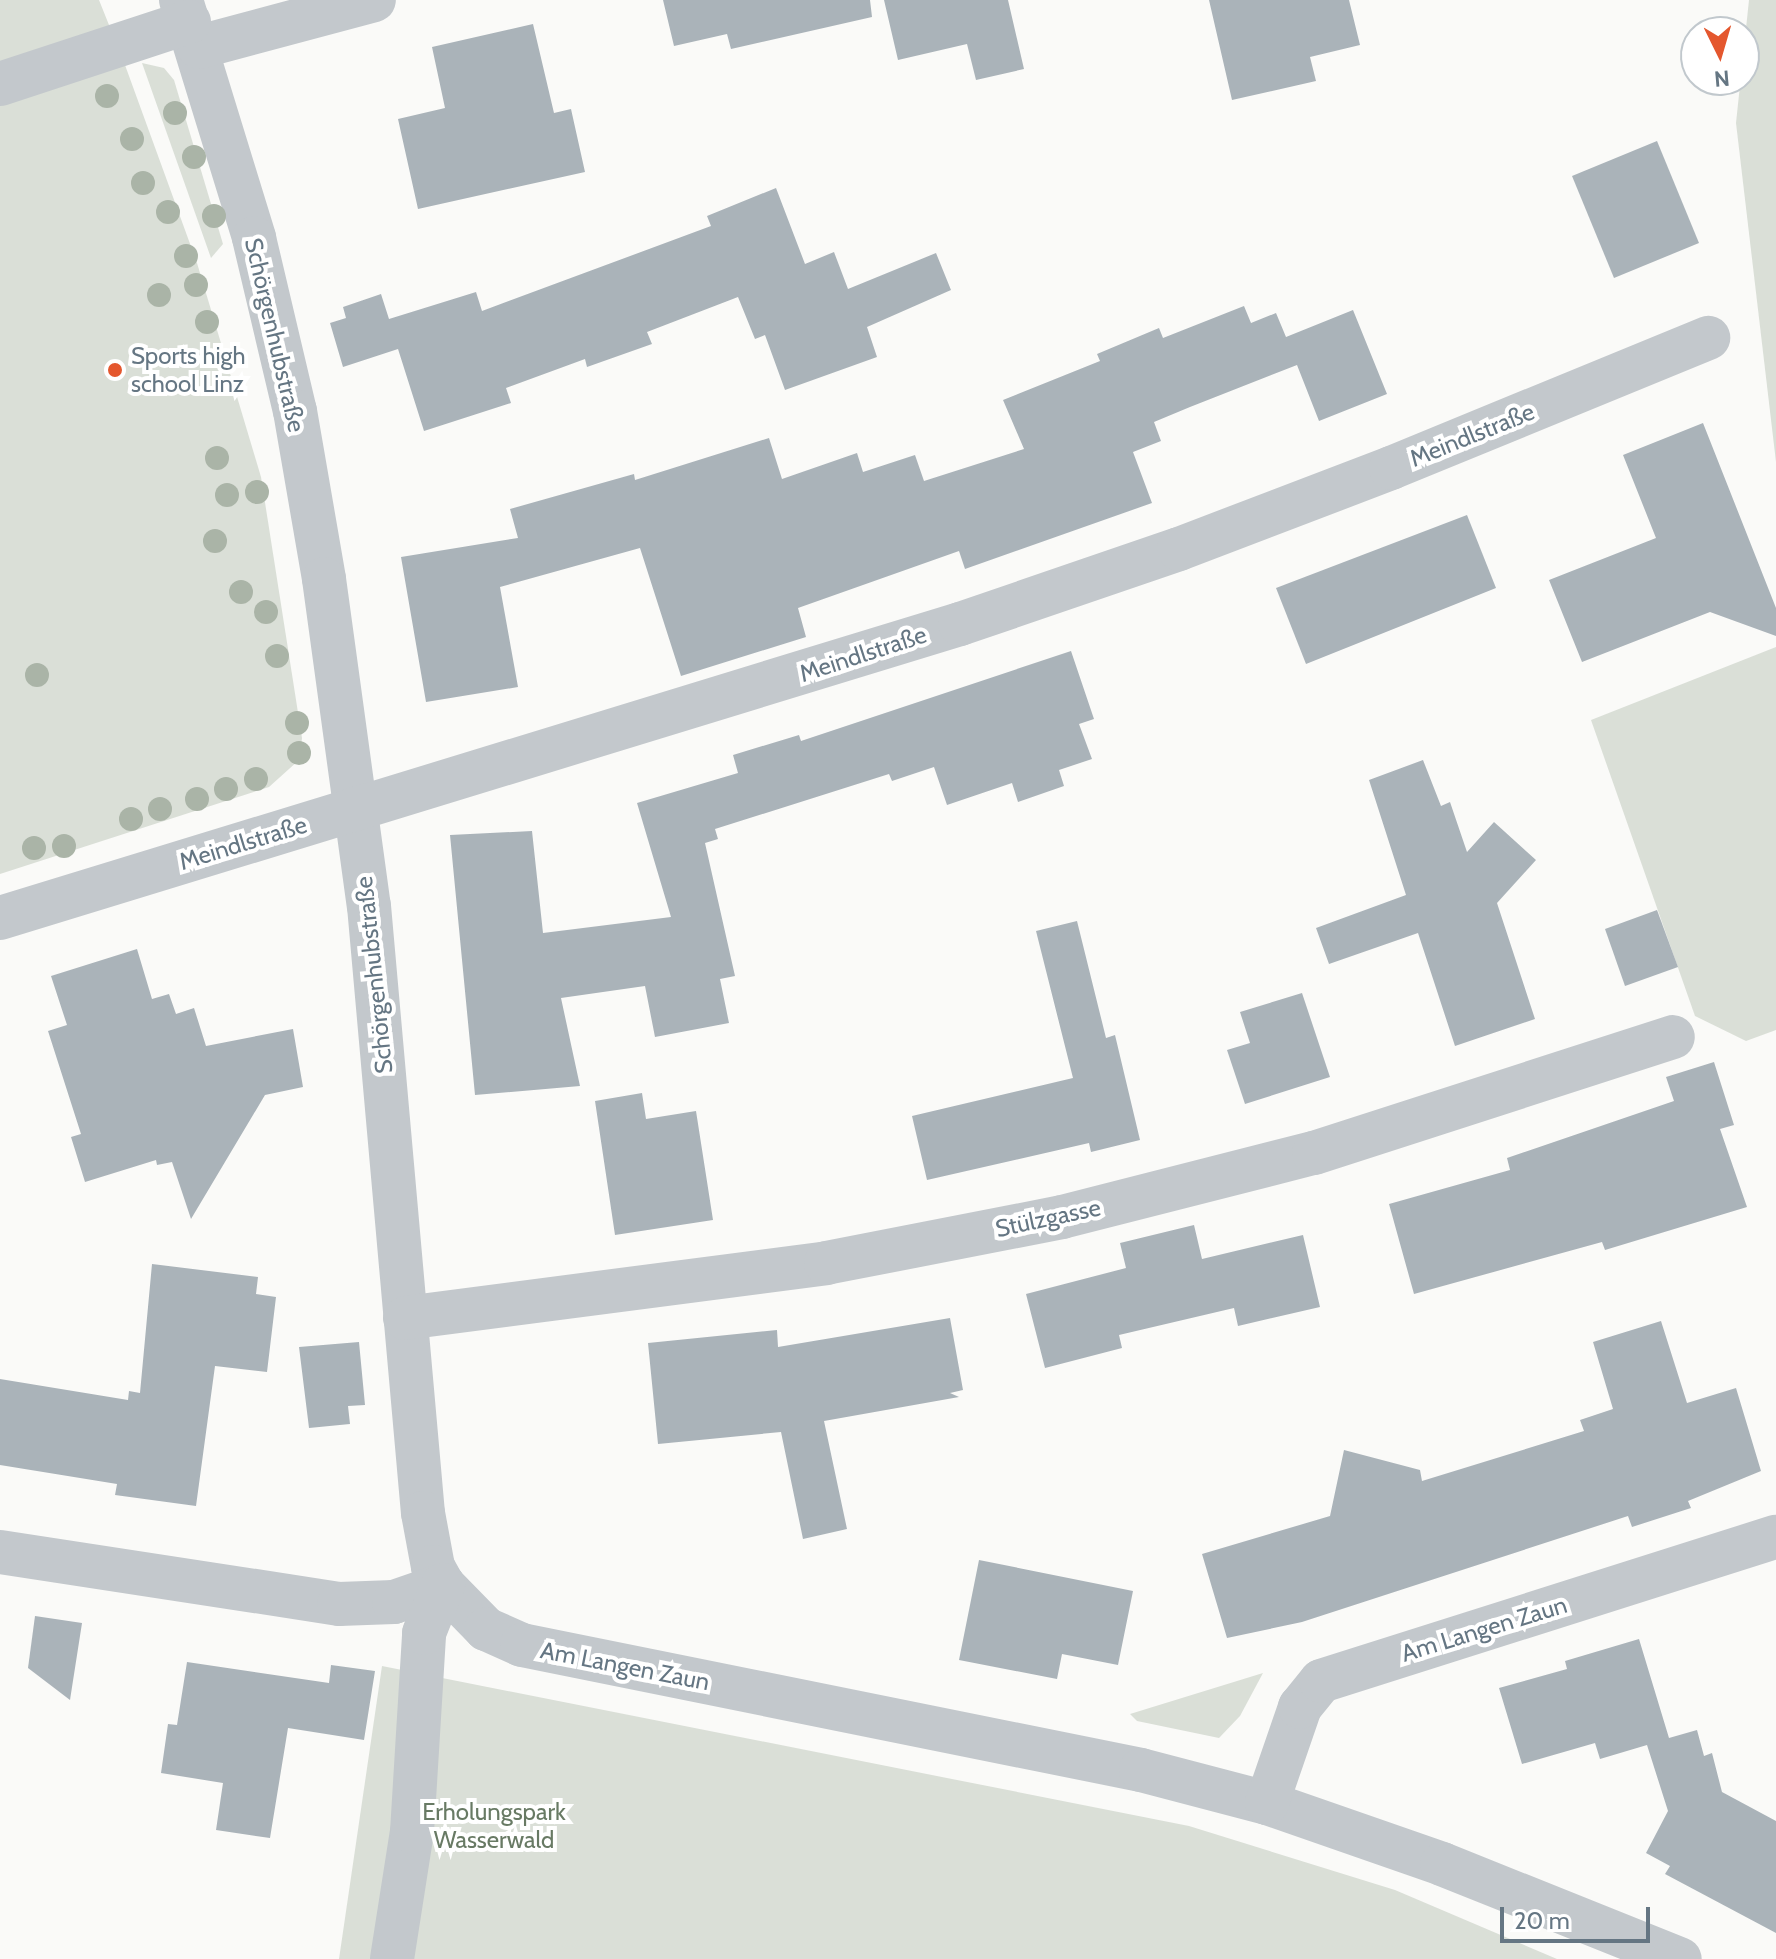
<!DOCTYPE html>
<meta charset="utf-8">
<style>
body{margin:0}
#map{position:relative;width:1776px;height:1959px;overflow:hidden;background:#fafaf8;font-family:Cabin,sans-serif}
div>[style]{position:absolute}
.green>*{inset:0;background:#dadfd7}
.building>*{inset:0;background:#aab3b9}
.minor>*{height:44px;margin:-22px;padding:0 22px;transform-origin:22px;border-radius:22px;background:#c3c8cc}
.trees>*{width:24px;height:24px;margin:-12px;border-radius:50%;background:#aab4a7}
.dots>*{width:22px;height:22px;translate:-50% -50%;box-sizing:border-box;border:4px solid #fff;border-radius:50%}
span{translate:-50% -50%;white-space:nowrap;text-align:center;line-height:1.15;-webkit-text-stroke:8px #fff;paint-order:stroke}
.street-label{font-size:24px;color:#657683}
.poi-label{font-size:24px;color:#657683}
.left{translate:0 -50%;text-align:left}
.park-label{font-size:24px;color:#687a64}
.north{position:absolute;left:1680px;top:16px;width:80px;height:80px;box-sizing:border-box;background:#fff;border:2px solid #c1c8cd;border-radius:50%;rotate:175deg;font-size:22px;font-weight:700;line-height:32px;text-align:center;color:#657683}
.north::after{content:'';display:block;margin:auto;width:28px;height:36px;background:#e4572e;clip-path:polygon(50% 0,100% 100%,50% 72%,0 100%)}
.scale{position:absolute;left:1500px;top:1907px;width:150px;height:36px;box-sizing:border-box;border:4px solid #657683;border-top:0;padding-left:10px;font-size:24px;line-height:28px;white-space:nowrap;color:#657683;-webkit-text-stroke:6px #fff;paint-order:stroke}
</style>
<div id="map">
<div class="green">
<div style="clip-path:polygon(0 0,99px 0,125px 65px,197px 263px,261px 477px,302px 738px,299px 760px,269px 787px,0 874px)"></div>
<div style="clip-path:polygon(1749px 0,1776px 0,1776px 462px,1736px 123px)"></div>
<div style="clip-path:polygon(142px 63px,164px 68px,174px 80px,223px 244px,211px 258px)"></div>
<div style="clip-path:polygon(1776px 647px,1776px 1030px,1746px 1041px,1695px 1016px,1591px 720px)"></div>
<div style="clip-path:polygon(382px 1666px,1189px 1826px,1395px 1890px,1557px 1959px,339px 1959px)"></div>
<div style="clip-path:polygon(1263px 1673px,1240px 1716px,1219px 1738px,1137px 1721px,1130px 1714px)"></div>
</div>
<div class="building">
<div style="clip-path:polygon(663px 0,870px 0,872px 17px,731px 49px,727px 34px,674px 46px)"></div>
<div style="clip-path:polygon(884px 0,1008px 0,1024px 69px,976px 80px,967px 44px,898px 60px)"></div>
<div style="clip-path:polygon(1209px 0,1349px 0,1360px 45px,1310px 57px,1316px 81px,1232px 100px)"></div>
<div style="clip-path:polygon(533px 24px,554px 113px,571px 109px,585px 172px,418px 209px,398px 119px,445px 108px,432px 47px)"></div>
<div style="clip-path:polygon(1657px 141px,1699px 243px,1614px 278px,1572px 176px)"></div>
<div style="clip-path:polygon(776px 188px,805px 264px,834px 252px,848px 289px,936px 253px,951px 290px,867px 327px,877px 357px,785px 390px,765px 335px,755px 339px,738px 297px,647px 332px,652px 344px,587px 367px,585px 359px,506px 388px,511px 403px,424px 431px,398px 349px,343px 367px,330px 323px,346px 318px,343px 307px,381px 294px,389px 319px,476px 292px,482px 311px,711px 226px,707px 216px)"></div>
<div style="clip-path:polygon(1244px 306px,1251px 323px,1276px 313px,1286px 337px,1353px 310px,1387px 394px,1319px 421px,1297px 365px,1190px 407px,1154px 422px,1161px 441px,1133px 452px,1152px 503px,965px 569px,959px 551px,798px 608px,806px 637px,681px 676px,640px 548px,500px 587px,518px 687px,426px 702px,401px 557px,518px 538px,510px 509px,634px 474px,635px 480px,769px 438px,782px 479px,857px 453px,863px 472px,915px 455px,924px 481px,1024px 449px,1003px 400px,1100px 361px,1097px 354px,1159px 328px,1163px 338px)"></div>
<div style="clip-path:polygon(1703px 423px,1776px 608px,1776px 636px,1710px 612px,1582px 662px,1549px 580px,1656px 538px,1623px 455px)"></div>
<div style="clip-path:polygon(1467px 515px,1496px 588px,1306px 664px,1276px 588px)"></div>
<div style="clip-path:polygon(1071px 651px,1094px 719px,1079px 724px,1092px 759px,1059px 770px,1064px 786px,1018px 802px,1012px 783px,947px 805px,934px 767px,892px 781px,889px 774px,715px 829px,718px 839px,705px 843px,735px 976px,720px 979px,729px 1023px,655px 1037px,645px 986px,561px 998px,580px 1086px,475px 1095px,450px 835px,532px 831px,543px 933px,671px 917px,637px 803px,738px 773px,733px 755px,799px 735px,801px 741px)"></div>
<div style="clip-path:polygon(1423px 760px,1441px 806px,1450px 802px,1467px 852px,1494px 822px,1536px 860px,1497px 903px,1535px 1019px,1455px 1046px,1418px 933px,1329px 964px,1316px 928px,1406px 895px,1369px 780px)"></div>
<div style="clip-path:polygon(1657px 910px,1678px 967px,1625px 986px,1605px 929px)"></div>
<div style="clip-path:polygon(1077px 921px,1106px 1038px,1115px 1035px,1140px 1140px,1091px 1152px,1089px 1143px,927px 1180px,912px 1116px,1073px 1078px,1036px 931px)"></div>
<div style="clip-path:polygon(137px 949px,152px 999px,169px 994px,176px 1014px,194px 1008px,206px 1046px,293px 1029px,303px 1087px,265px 1095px,191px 1219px,172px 1162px,157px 1165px,156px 1160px,85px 1182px,71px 1137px,81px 1134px,48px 1031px,67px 1025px,51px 976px)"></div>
<div style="clip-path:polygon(1302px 993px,1330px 1077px,1245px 1104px,1227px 1050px,1250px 1043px,1240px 1012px)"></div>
<div style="clip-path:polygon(1714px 1062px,1734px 1125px,1720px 1129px,1747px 1207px,1605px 1250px,1602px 1242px,1414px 1294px,1389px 1204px,1510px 1170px,1507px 1158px,1674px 1101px,1666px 1077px)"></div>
<div style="clip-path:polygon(642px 1093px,646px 1119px,696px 1111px,713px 1220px,615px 1235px,595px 1101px)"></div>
<div style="clip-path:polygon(1194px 1225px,1202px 1259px,1303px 1235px,1320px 1307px,1238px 1326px,1234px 1308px,1119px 1335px,1122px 1348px,1045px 1368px,1026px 1294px,1126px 1268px,1120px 1243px)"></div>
<div style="clip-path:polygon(152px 1264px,258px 1277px,256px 1294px,276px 1297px,267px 1372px,215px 1366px,196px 1506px,115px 1495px,117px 1484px,0 1465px,0 1379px,128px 1400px,129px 1391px,140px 1393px)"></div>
<div style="clip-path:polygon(950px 1318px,963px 1390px,950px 1393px,959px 1397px,824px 1421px,847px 1529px,803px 1539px,781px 1432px,658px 1444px,648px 1343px,777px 1330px,778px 1347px)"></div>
<div style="clip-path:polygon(1661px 1321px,1687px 1403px,1736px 1388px,1761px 1471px,1688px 1501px,1691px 1508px,1632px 1527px,1628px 1516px,1302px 1622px,1227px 1638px,1202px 1554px,1330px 1516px,1344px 1450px,1420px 1470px,1422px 1481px,1584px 1431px,1580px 1420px,1613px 1409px,1593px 1342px)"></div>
<div style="clip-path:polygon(359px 1342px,365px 1405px,348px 1406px,350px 1424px,309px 1428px,299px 1347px)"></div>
<div style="clip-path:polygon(979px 1560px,1133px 1591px,1118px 1665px,1062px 1654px,1057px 1679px,959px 1660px)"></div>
<div style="clip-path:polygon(35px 1616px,82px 1623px,70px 1700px,28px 1668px)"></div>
<div style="clip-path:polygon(1639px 1639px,1669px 1738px,1697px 1730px,1704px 1756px,1712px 1753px,1722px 1792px,1776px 1821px,1776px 1933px,1665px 1874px,1670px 1866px,1646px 1853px,1668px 1811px,1647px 1745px,1600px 1759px,1595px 1743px,1522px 1764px,1499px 1688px,1567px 1669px,1565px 1661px)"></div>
<div style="clip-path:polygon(187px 1662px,329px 1683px,331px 1665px,375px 1671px,364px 1740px,288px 1728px,270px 1838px,216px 1830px,223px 1783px,161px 1773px,168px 1724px,177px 1725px)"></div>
</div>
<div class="minor">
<div style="left:181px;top:0;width:249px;rotate:72.9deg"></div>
<div style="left:254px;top:238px;width:178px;rotate:76.7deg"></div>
<div style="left:295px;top:411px;width:170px;rotate:80.2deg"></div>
<div style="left:324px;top:579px;width:330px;rotate:82.2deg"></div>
<div style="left:369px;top:906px;width:609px;rotate:84.92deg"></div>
<div style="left:423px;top:1513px;width:55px;rotate:79.5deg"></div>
<div style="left:433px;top:1567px;width:21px;rotate:61deg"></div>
<div style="left:443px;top:1585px;width:62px;rotate:45.7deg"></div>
<div style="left:486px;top:1629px;width:39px;rotate:24deg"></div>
<div style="left:522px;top:1645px;width:631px;rotate:11.42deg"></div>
<div style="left:1141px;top:1770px;width:130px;rotate:14.7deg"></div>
<div style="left:1267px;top:1803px;width:185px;rotate:19.2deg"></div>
<div style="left:1442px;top:1864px;width:256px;rotate:21.8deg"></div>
<div style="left:199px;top:47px;width:181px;rotate:-15deg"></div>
<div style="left:0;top:84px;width:199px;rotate:-18.2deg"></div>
<div style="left:0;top:918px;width:1004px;rotate:-17.03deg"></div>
<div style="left:960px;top:624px;width:231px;rotate:-18.9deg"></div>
<div style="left:1179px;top:549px;width:227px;rotate:-20.9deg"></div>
<div style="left:1391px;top:468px;width:343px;rotate:-22.3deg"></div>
<div style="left:405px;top:1318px;width:425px;rotate:-7.4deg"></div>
<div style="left:826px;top:1263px;width:240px;rotate:-11deg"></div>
<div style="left:1062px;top:1217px;width:260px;rotate:-14.3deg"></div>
<div style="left:1314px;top:1153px;width:377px;rotate:-17.9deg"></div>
<div style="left:0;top:1552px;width:343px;rotate:8.7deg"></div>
<div style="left:339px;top:1604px;width:55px;rotate:-2.1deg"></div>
<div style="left:394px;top:1602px;width:52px;rotate:-19.1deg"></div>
<div style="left:1267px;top:1803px;width:102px;rotate:-71deg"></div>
<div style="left:1300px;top:1707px;width:33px;rotate:-51deg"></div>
<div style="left:1321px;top:1681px;width:477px;rotate:-17.6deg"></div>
<div style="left:392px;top:1959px;width:129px;rotate:-81.1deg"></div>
<div style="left:412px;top:1832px;width:199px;rotate:-86.5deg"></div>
<div style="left:424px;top:1633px;width:52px;rotate:-68.4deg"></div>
</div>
<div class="trees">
<div style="left:107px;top:96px"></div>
<div style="left:175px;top:113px"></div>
<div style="left:132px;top:139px"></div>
<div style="left:194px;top:157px"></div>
<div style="left:143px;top:183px"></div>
<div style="left:168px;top:212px"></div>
<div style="left:214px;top:216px"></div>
<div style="left:186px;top:256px"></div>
<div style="left:196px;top:285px"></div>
<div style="left:159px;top:295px"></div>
<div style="left:207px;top:322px"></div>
<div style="left:217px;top:458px"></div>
<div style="left:257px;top:492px"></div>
<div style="left:227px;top:495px"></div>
<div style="left:215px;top:541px"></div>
<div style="left:241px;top:592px"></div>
<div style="left:266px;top:612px"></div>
<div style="left:277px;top:656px"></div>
<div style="left:37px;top:675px"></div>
<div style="left:297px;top:723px"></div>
<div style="left:299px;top:753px"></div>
<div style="left:256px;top:779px"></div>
<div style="left:226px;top:789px"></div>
<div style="left:197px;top:799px"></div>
<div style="left:160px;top:809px"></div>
<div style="left:131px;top:819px"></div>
<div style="left:64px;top:846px"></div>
<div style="left:34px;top:848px"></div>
</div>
<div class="dots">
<div style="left:115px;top:370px;background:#e4572e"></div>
</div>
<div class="street-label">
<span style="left:275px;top:335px;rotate:77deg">Schörgenhubstraße</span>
<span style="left:1472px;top:435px;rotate:-22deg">Meindlstraße</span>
<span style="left:863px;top:654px;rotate:-18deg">Meindlstraße</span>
<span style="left:243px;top:843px;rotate:-17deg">Meindlstraße</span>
<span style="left:374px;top:975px;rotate:-96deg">Schörgenhubstraße</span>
<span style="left:1048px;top:1218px;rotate:-12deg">Stülzgasse</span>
<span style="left:1484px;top:1629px;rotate:-17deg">Am Langen Zaun</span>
<span style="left:625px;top:1666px;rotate:11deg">Am Langen Zaun</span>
</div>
<div class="poi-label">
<span class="left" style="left:131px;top:370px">Sports high<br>school Linz</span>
</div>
<div class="park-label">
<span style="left:494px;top:1826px">Erholungspark<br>Wasserwald</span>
</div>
<div class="north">N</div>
<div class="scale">20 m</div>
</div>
